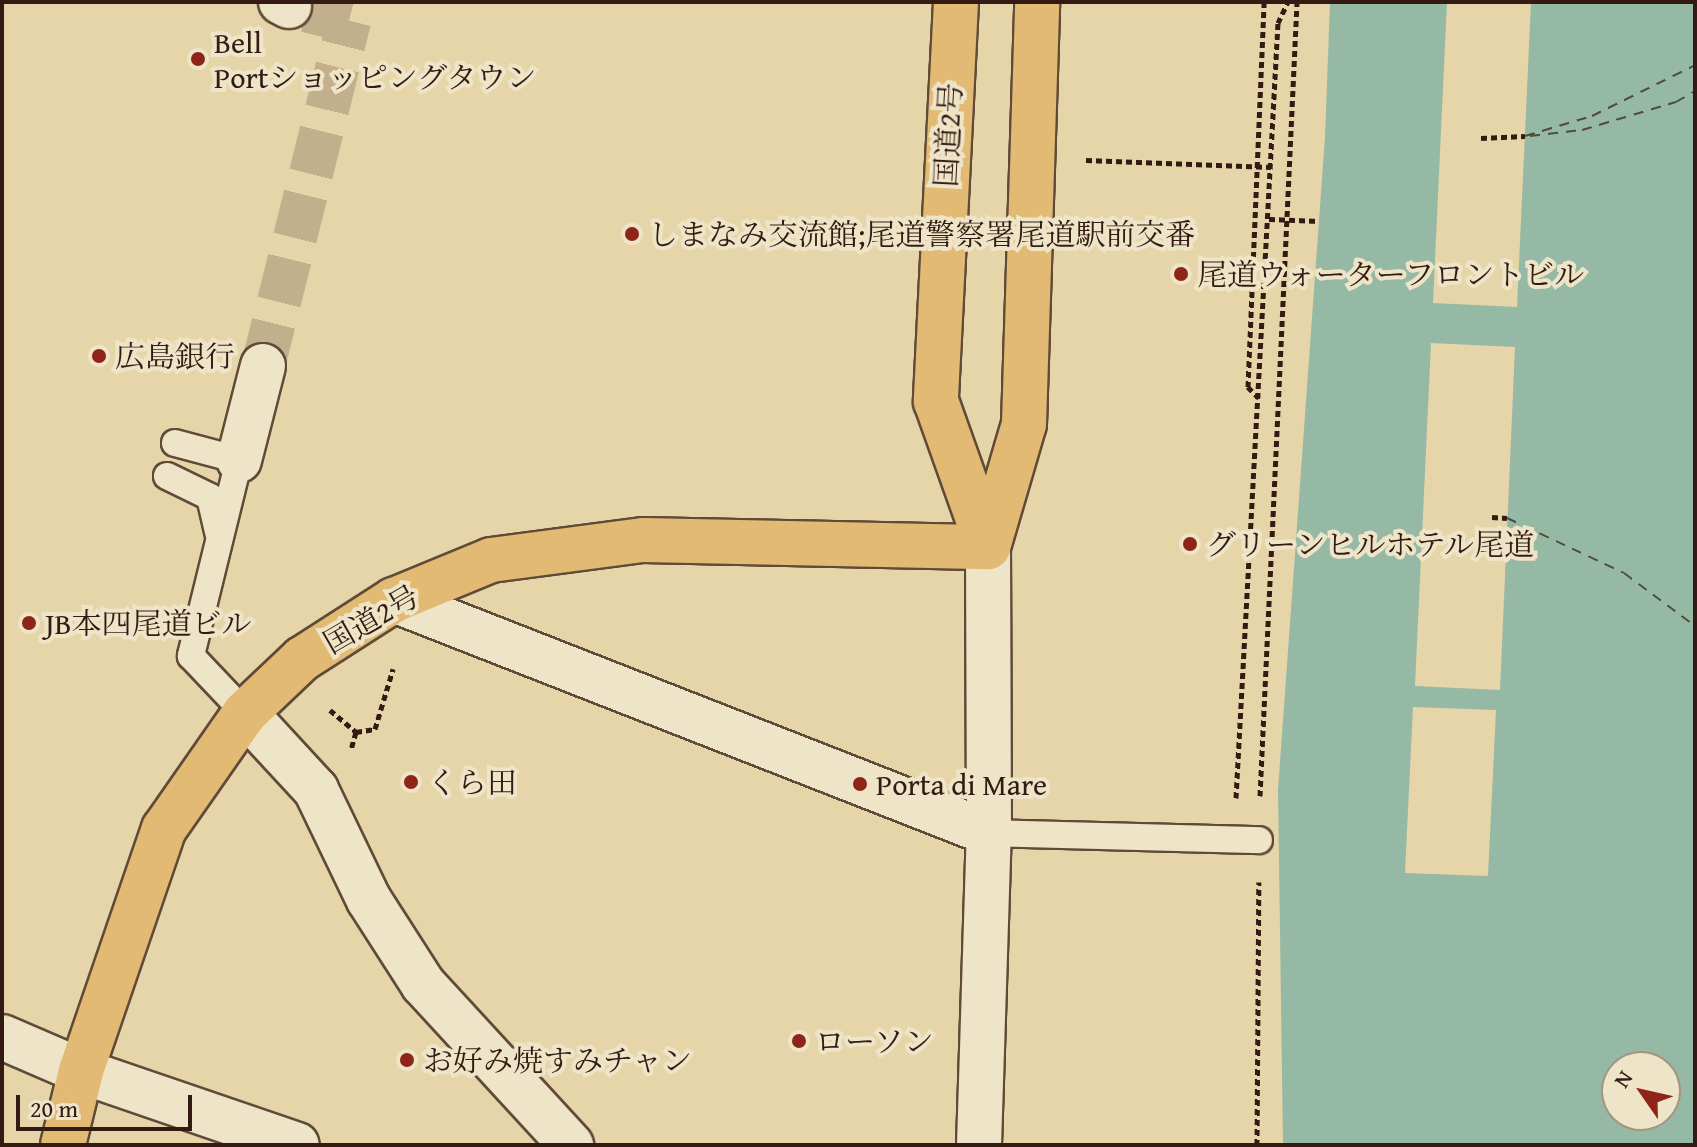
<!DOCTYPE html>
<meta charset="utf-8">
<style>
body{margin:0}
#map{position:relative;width:1697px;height:1147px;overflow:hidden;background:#e5d5a9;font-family:"Gentium Book Plus","Noto Serif JP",serif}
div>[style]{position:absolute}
.water>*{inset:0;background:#96b9a5}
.pier>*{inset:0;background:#e5d5a9}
.ferry>*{height:2px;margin-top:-1px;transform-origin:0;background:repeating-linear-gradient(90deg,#514a3f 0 10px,transparent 0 18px)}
.street-tunnel>*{height:44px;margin-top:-22px;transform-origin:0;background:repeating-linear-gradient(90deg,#c1b08b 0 44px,transparent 0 66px)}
.path>*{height:5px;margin-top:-2.5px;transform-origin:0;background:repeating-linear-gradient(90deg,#331b13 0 6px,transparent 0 10px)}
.roads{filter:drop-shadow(2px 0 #604a38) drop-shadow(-2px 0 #604a38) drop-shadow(0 2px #604a38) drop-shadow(0 -2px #604a38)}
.lane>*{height:26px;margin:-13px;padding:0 13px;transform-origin:13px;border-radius:13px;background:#eee4c7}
.street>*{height:44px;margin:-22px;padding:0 22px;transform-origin:22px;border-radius:22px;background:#eee4c7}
.secondary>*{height:44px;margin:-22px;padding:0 22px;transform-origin:22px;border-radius:22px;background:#eee4c7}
.highway>*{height:44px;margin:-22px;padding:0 22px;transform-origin:22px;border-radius:22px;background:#e2ba74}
.dots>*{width:22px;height:22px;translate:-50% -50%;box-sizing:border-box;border:4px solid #eee4c7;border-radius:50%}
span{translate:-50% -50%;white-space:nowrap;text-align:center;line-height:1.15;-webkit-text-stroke:8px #eee4c7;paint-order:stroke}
.poi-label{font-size:30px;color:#331b13}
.left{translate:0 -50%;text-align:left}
.street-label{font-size:30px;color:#331b13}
.frame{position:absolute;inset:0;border:4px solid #331b13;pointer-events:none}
.north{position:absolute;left:1601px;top:1051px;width:80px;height:80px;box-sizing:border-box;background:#eee4c7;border:2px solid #a3947f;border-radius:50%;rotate:304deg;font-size:22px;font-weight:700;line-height:32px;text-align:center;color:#331b13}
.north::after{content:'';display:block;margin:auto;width:28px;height:36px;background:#8f2418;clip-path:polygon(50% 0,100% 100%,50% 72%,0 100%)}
.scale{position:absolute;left:16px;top:1095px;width:176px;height:36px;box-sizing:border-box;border:4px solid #331b13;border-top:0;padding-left:10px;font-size:24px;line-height:28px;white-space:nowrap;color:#331b13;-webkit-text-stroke:6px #eee4c7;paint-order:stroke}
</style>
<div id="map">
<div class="water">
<div style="clip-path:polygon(evenodd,1330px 2px,1695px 2px,1695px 1145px,1283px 1145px,1278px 790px,1325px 137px,1330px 2px,1617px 1067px,1665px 1067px,1665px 1115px,1617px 1115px,1617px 1067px)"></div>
</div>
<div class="pier">
<div style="clip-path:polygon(1447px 2px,1531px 2px,1517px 307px,1433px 303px)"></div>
<div style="clip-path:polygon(1431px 343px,1515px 347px,1500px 690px,1415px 686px)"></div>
<div style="clip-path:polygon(1413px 707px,1496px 710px,1488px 876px,1405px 873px)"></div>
</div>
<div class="ferry">
<div style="left:1525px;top:136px;width:70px;rotate:-16.6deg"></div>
<div style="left:1592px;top:116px;width:115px;rotate:-26.3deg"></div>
<div style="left:1530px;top:136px;width:52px;rotate:-6.6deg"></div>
<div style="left:1582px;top:130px;width:98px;rotate:-16.6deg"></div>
<div style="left:1676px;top:102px;width:22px;rotate:-30deg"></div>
<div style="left:1507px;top:518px;width:129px;rotate:25.2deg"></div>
<div style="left:1624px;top:573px;width:89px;rotate:36.7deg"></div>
</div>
<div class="street-tunnel">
<div style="left:263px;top:366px;width:356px;rotate:-76deg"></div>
<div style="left:349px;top:21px;width:62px;rotate:-166deg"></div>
</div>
<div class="path">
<div style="left:1481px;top:138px;width:44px;rotate:-2.6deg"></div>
<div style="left:1086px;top:160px;width:185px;rotate:2.2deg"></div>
<div style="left:1269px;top:219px;width:50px;rotate:2.3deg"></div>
<div style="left:1259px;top:398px;width:16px;rotate:-135deg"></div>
<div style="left:1248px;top:387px;width:385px;rotate:-87.6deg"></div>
<div style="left:1492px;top:517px;width:15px;rotate:4deg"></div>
<div style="left:330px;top:710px;width:34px;rotate:40deg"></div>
<div style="left:356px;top:732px;width:19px;rotate:106deg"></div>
<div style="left:356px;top:732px;width:19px;rotate:-9deg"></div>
<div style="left:375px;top:729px;width:63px;rotate:-73.3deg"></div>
<div style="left:1260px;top:796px;width:795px;rotate:-87.33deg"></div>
<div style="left:1236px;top:798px;width:776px;rotate:-86.9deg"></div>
<div style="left:1278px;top:23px;width:23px;rotate:-65deg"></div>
<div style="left:1257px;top:1145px;width:263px;rotate:-89.6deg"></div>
</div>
<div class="roads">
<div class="lane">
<div style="left:175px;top:443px;width:66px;rotate:14.9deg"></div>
<div style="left:239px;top:460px;width:202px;rotate:103.8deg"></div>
<div style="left:191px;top:656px;width:79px;rotate:46.5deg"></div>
<div style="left:167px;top:476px;width:48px;rotate:26deg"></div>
<div style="left:210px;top:497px;width:37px;rotate:77deg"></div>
<div style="left:989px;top:833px;width:270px;rotate:1.5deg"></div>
</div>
<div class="street">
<div style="left:281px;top:2px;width:9px;rotate:27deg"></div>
<div style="left:239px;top:460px;width:97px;rotate:-75.7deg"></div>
<div style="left:394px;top:600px;width:639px;rotate:21.39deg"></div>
<div style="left:245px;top:713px;width:105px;rotate:47.3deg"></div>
<div style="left:316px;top:790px;width:122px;rotate:64.3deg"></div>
<div style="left:369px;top:900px;width:100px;rotate:57.3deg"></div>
<div style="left:423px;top:984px;width:219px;rotate:47.4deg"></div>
<div style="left:2px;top:1037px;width:86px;rotate:23.3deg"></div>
<div style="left:81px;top:1071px;width:228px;rotate:18.9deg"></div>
</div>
<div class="secondary">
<div style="left:979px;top:1145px;width:312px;rotate:-88.2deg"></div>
<div style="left:989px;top:833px;width:286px;rotate:-90.2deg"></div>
</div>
<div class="highway">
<div style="left:956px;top:2px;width:400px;rotate:92.9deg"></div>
<div style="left:936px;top:401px;width:155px;rotate:70.4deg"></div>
<div style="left:988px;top:547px;width:128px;rotate:-73.7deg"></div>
<div style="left:1024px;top:424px;width:422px;rotate:-88.2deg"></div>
<div style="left:63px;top:1145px;width:76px;rotate:-76.3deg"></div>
<div style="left:81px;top:1071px;width:256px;rotate:-71.1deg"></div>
<div style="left:164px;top:829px;width:141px;rotate:-55.1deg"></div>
<div style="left:245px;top:713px;width:79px;rotate:-43.5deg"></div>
<div style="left:302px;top:659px;width:109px;rotate:-32.7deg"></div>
<div style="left:394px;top:600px;width:105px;rotate:-22.4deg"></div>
<div style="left:491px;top:560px;width:153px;rotate:-7.5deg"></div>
<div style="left:643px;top:540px;width:345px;rotate:1.2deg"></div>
</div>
</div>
<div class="dots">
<div style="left:198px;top:59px;background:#8f2418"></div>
<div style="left:632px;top:234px;background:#8f2418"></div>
<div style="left:1181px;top:274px;background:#8f2418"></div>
<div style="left:99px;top:356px;background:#8f2418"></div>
<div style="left:1190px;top:544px;background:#8f2418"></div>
<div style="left:29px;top:623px;background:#8f2418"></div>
<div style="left:411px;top:782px;background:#8f2418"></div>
<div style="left:860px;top:784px;background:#8f2418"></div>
<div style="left:799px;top:1041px;background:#8f2418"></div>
<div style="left:407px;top:1060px;background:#8f2418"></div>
</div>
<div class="poi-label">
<span class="left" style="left:214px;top:59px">Bell<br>Portショッピングタウン</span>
<span class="left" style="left:648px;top:234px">しまなみ交流館;尾道警察署尾道駅前交番</span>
<span class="left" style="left:1197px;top:274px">尾道ウォーターフロントビル</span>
<span class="left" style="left:115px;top:356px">広島銀行</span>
<span class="left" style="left:1206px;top:544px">グリーンヒルホテル尾道</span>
<span class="left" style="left:45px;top:623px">JB本四尾道ビル</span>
<span class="left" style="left:427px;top:782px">くら田</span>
<span class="left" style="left:876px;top:784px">Porta di Mare</span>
<span class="left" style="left:815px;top:1041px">ローソン</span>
<span class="left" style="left:423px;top:1060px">お好み焼すみチャン</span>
</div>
<div class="street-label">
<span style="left:948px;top:135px;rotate:-87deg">国道2号</span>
<span style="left:371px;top:619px;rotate:-30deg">国道2号</span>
</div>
<div class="frame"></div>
<div class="north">N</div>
<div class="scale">20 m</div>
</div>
